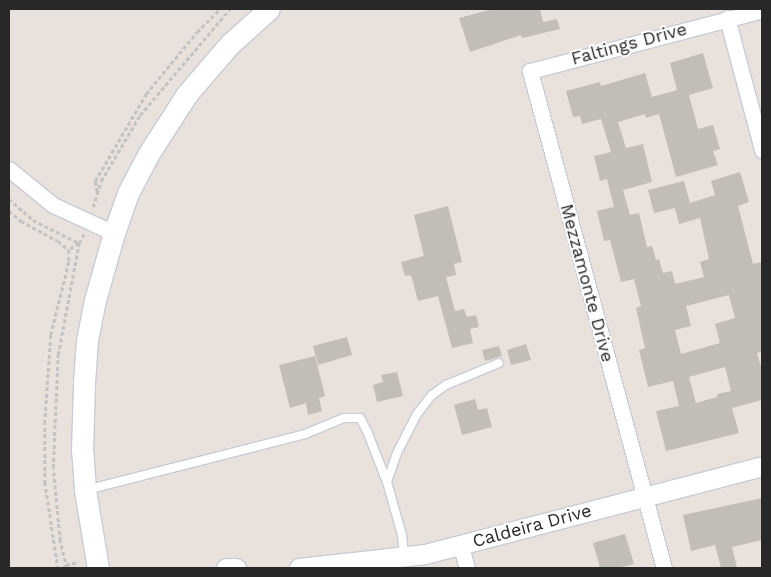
<!DOCTYPE html>
<style>
body{margin:0}
#map{position:relative;width:771px;height:577px;overflow:hidden;background:#e9e2dc;font-family:"Work Sans",sans-serif}
div>[style]{position:absolute}
.building>*{inset:0;background:#c2bdb7}
.path>*{height:2.5px;margin-top:-1.25px;transform-origin:0;background:repeating-linear-gradient(90deg,#c3c3c3 0 4px,transparent 0 6.5px)}
.roads{filter:drop-shadow(1px 0 #c7ccd5) drop-shadow(-1px 0 #c7ccd5) drop-shadow(0 1px #c7ccd5) drop-shadow(0 -1px #c7ccd5)}
.service>*{height:8px;margin:-4px;padding:0 4px;transform-origin:4px;border-radius:4px;background:#fff}
.minor>*{height:15px;margin:-7.5px;padding:0 7.5px;transform-origin:7.5px;border-radius:7.5px;background:#fff}
.tertiary>*{height:19px;margin:-9.5px;padding:0 9.5px;transform-origin:9.5px;border-radius:9.5px;background:#fff}
.secondary>*{height:21px;margin:-10.5px;padding:0 10.5px;transform-origin:10.5px;border-radius:10.5px;background:#fff}
span{translate:-50% -50%;white-space:nowrap;text-align:center;line-height:1.15;-webkit-text-stroke:4px #fff;paint-order:stroke}
.street-label{font-size:18px;color:#282828}
.frame{position:absolute;inset:0;border:10px solid #282828;pointer-events:none}
</style>
<div id="map">
<div class="building">
<div style="clip-path:polygon(493px 9px,540px 9px,543px 22px,557px 19px,560px 29px,522px 38px,521px 35px,470px 52px,459px 18px)"></div>
<div style="clip-path:polygon(evenodd,703px 53px,713px 88px,689px 95px,698px 129px,713px 125px,720px 149px,713px 151px,718px 165px,676px 177px,659px 114px,646px 118px,645px 114px,618px 122px,626px 148px,643px 144px,652px 182px,623px 190px,630px 215px,639px 213px,647px 247px,652px 246px,656px 260px,659px 259px,663px 273px,672px 271px,675px 284px,704px 277px,700px 262px,709px 259px,700px 218px,679px 224px,675px 208px,654px 213px,648px 190px,684px 181px,690px 203px,715px 195px,711px 181px,740px 172px,749px 202px,738px 206px,753px 264px,762px 262px,762px 352px,757px 353px,762px 370px,762px 400px,732px 408px,739px 433px,666px 451px,656px 411px,679px 406px,673px 381px,648px 387px,639px 350px,645px 348px,636px 308px,641px 306px,634px 279px,621px 282px,610px 240px,604px 241px,597px 211px,614px 207px,607px 179px,600px 181px,594px 156px,611px 152px,601px 119px,582px 124px,580px 116px,573px 117px,566px 91px,600px 82px,601px 86px,645px 73px,652px 97px,677px 90px,670px 63px,703px 53px,729px 295px,735px 318px,715px 324px,720px 343px,681px 354px,675px 330px,691px 326px,686px 306px,729px 295px,703px 53px,725px 367px,731px 391px,717px 394px,717px 397px,696px 403px,689px 377px,725px 367px)"></div>
<div style="clip-path:polygon(448px 206px,462px 262px,454px 264px,456px 275px,446px 277px,455px 311px,464px 309px,467px 317px,476px 315px,479px 327px,470px 329px,473px 343px,452px 348px,438px 296px,418px 301px,411px 275px,405px 276px,401px 262px,424px 256px,414px 215px)"></div>
<div style="clip-path:polygon(347px 337px,352px 355px,318px 365px,313px 346px)"></div>
<div style="clip-path:polygon(526px 344px,531px 360px,511px 365px,507px 350px)"></div>
<div style="clip-path:polygon(499px 346px,502px 356px,485px 361px,482px 350px)"></div>
<div style="clip-path:polygon(315px 356px,325px 396px,319px 398px,322px 411px,308px 415px,306px 403px,290px 408px,279px 365px)"></div>
<div style="clip-path:polygon(397px 372px,403px 396px,377px 402px,373px 385px,383px 382px,381px 375px)"></div>
<div style="clip-path:polygon(475px 399px,478px 410px,487px 408px,492px 427px,462px 435px,454px 405px)"></div>
<div style="clip-path:polygon(762px 498px,762px 540px,732px 547px,737px 568px,721px 568px,715px 545px,691px 551px,683px 515px)"></div>
<div style="clip-path:polygon(625px 534px,634px 564px,618px 568px,600px 568px,593px 543px)"></div>
</div>
<div class="path">
<div style="left:97px;top:192px;width:11px;rotate:-100deg"></div>
<div style="left:95px;top:181px;width:101px;rotate:-59.6deg"></div>
<div style="left:146px;top:94px;width:80px;rotate:-50.6deg"></div>
<div style="left:197px;top:32px;width:33px;rotate:-45deg"></div>
<div style="left:9px;top:199px;width:32px;rotate:41deg"></div>
<div style="left:33px;top:220px;width:51px;rotate:26.6deg"></div>
<div style="left:79px;top:243px;width:12px;rotate:145deg"></div>
<div style="left:93px;top:207px;width:27px;rotate:-73deg"></div>
<div style="left:101px;top:181px;width:77px;rotate:-59.4deg"></div>
<div style="left:140px;top:115px;width:139px;rotate:-49.7deg"></div>
<div style="left:9px;top:211px;width:16px;rotate:40deg"></div>
<div style="left:21px;top:221px;width:42px;rotate:28.4deg"></div>
<div style="left:58px;top:241px;width:14px;rotate:39deg"></div>
<div style="left:69px;top:250px;width:12px;rotate:90deg"></div>
<div style="left:69px;top:262px;width:75px;rotate:103.9deg"></div>
<div style="left:51px;top:335px;width:86px;rotate:94deg"></div>
<div style="left:45px;top:421px;width:61px;rotate:90deg"></div>
<div style="left:45px;top:482px;width:87px;rotate:81.4deg"></div>
<div style="left:63px;top:568px;width:4px;rotate:-45deg"></div>
<div style="left:66px;top:565px;width:13px;rotate:-13deg"></div>
<div style="left:67px;top:568px;width:28px;rotate:-105deg"></div>
<div style="left:60px;top:541px;width:73px;rotate:-95.5deg"></div>
<div style="left:53px;top:468px;width:113px;rotate:-87.5deg"></div>
<div style="left:58px;top:355px;width:114px;rotate:-79.4deg"></div>
<div style="left:79px;top:243px;width:10px;rotate:-61deg"></div>
</div>
<div class="roads">
<div class="service">
<div style="left:86px;top:490px;width:226px;rotate:-14.3deg"></div>
<div style="left:305px;top:434px;width:42px;rotate:-22.3deg"></div>
<div style="left:344px;top:418px;width:16px"></div>
<div style="left:360px;top:418px;width:15px;rotate:62deg"></div>
<div style="left:367px;top:431px;width:55px;rotate:68.6deg"></div>
<div style="left:404px;top:557px;width:22px;rotate:-95deg"></div>
<div style="left:402px;top:535px;width:55px;rotate:-105.8deg"></div>
<div style="left:387px;top:482px;width:31px;rotate:-71deg"></div>
<div style="left:397px;top:453px;width:44px;rotate:-62.9deg"></div>
<div style="left:417px;top:414px;width:24px;rotate:-52deg"></div>
<div style="left:432px;top:395px;width:17px;rotate:-36deg"></div>
<div style="left:446px;top:385px;width:57px;rotate:-22.5deg"></div>
</div>
<div class="minor">
<div style="left:727px;top:18px;width:137px;rotate:75.1deg"></div>
<div style="left:9px;top:169px;width:57px;rotate:39.3deg"></div>
<div style="left:53px;top:205px;width:67px;rotate:24.7deg"></div>
<div style="left:461px;top:546px;width:23px;rotate:75deg"></div>
<div style="left:664px;top:568px;width:515px;rotate:-105.09deg"></div>
<div style="left:530px;top:71px;width:240px;rotate:-14.7deg"></div>
</div>
<div class="tertiary">
<div style="left:226px;top:568px;width:10px"></div>
<div style="left:299px;top:568px;width:127px;rotate:-6.3deg"></div>
<div style="left:425px;top:554px;width:348px;rotate:-14.6deg"></div>
</div>
<div class="secondary">
<div style="left:98px;top:568px;width:79px;rotate:-99.5deg"></div>
<div style="left:85px;top:490px;width:39px;rotate:-94deg"></div>
<div style="left:82px;top:451px;width:68px;rotate:-88.3deg"></div>
<div style="left:84px;top:383px;width:43px;rotate:-86deg"></div>
<div style="left:87px;top:340px;width:41px;rotate:-78.7deg"></div>
<div style="left:95px;top:300px;width:70px;rotate:-74.2deg"></div>
<div style="left:114px;top:233px;width:42px;rotate:-70.7deg"></div>
<div style="left:128px;top:193px;width:45px;rotate:-62.3deg"></div>
<div style="left:149px;top:153px;width:70px;rotate:-57.2deg"></div>
<div style="left:187px;top:94px;width:66px;rotate:-49.3deg"></div>
<div style="left:230px;top:44px;width:52px;rotate:-41.9deg"></div>
</div>
</div>
<div class="street-label">
<span style="left:629px;top:44px;rotate:-15deg">Faltings Drive</span>
<span style="left:587px;top:283px;rotate:75deg">Mezzamonte Drive</span>
<span style="left:532px;top:526px;rotate:-15deg">Caldeira Drive</span>
</div>
<div class="frame"></div>
</div>
